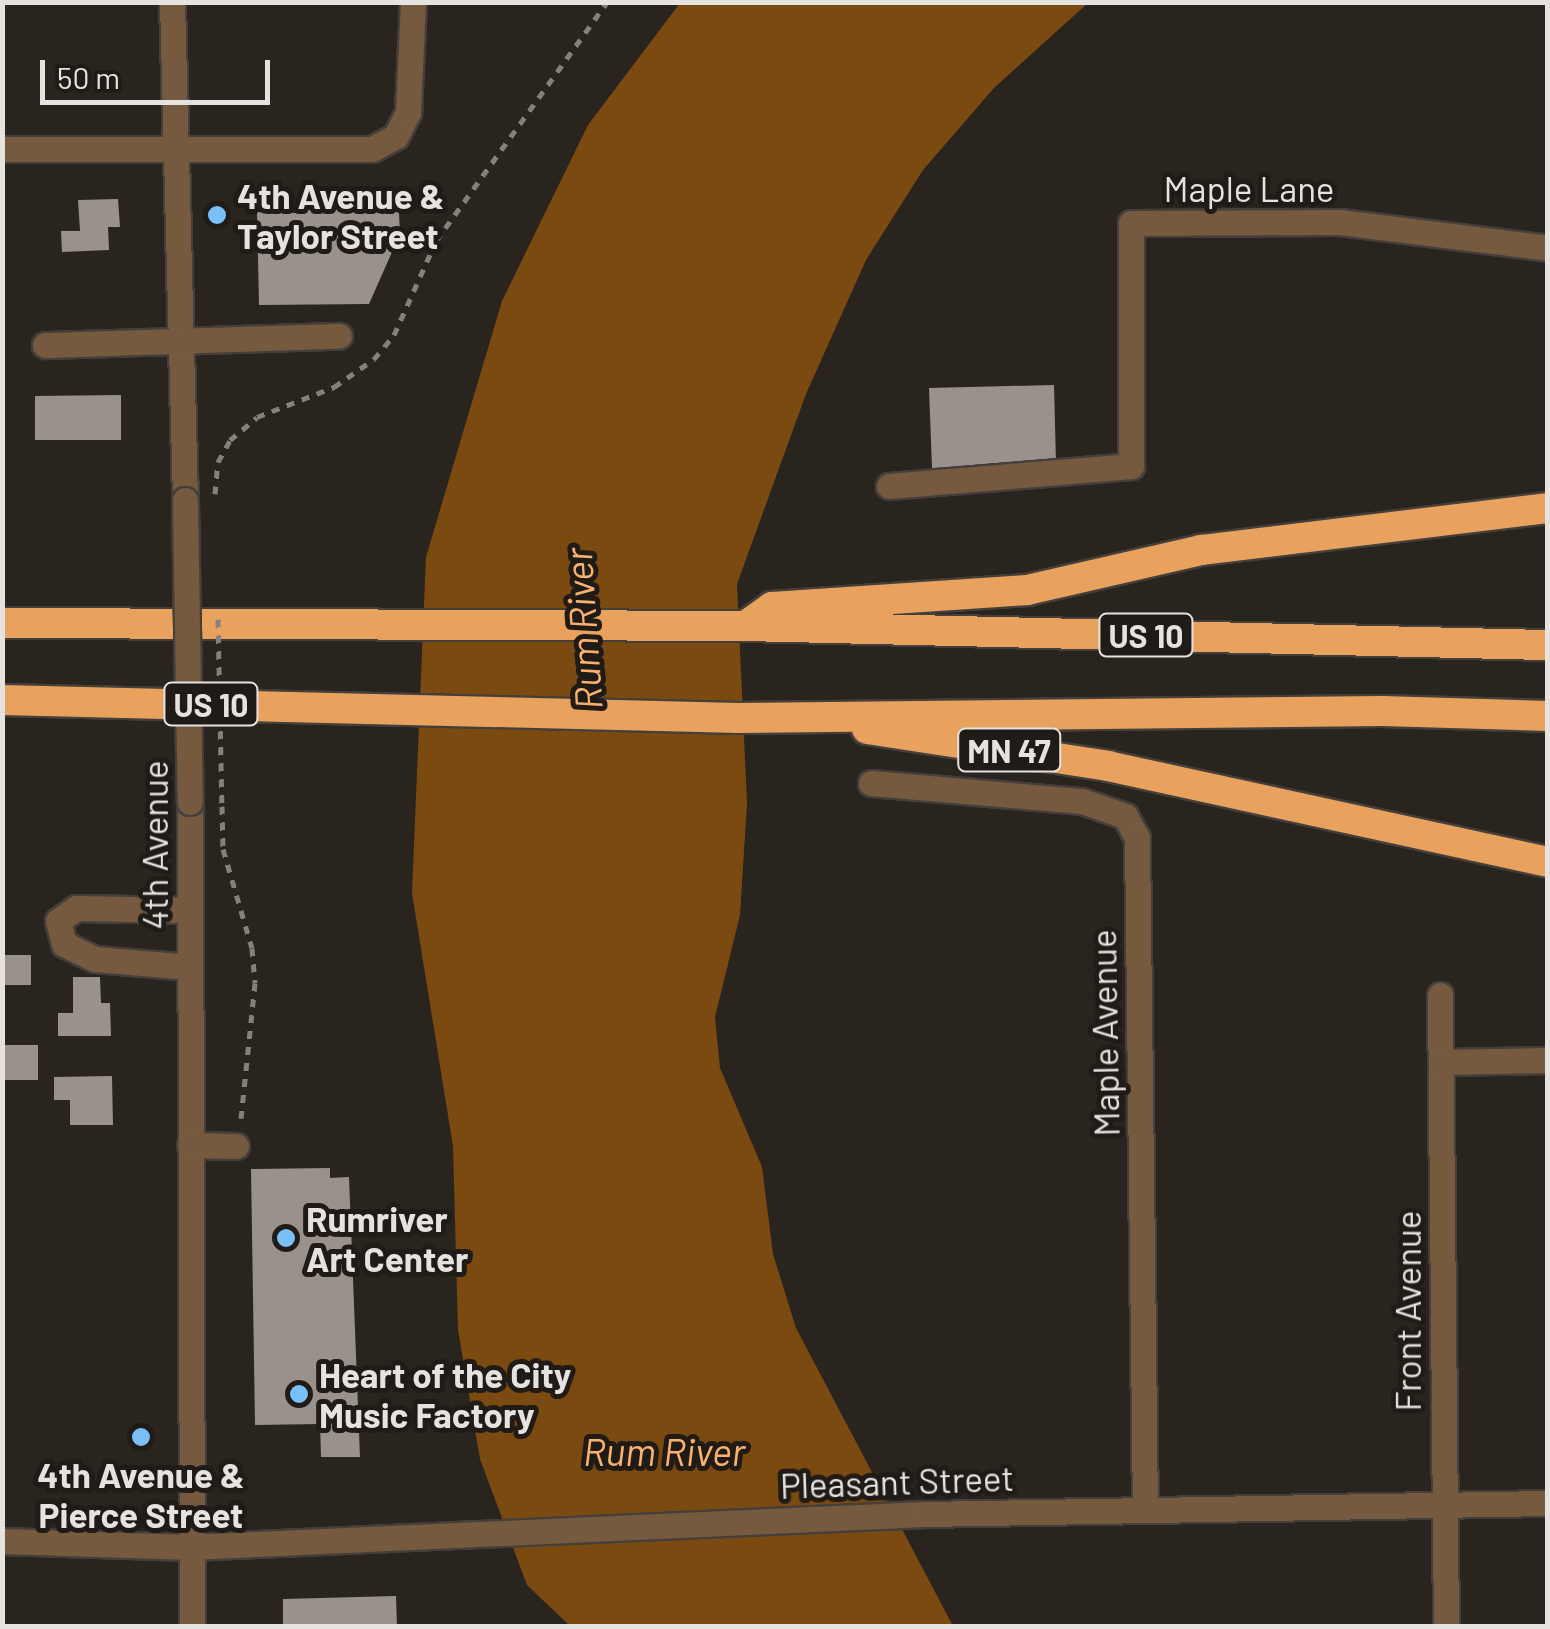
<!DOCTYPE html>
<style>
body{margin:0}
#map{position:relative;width:1550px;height:1629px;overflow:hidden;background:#2a241f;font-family:Barlow,sans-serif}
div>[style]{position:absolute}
.water>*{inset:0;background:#7b4a11}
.building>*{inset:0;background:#99928c}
.path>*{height:5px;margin-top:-2.5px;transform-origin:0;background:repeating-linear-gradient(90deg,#85807c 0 8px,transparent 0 16px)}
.roads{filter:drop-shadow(2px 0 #443f3a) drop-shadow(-2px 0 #443f3a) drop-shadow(0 2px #443f3a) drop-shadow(0 -2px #443f3a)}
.minor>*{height:25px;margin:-12.5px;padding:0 12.5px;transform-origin:12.5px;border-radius:12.5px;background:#765a40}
.highway>*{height:30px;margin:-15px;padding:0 15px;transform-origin:15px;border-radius:15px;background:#e8a25e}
.path-bridge>*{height:5px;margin-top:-2.5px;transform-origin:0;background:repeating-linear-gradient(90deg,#85807c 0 8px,transparent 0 16px)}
.bridges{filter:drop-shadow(2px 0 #443f3a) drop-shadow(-2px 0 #443f3a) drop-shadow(0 2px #443f3a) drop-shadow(0 -2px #443f3a)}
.minor-bridge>*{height:25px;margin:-12.5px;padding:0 12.5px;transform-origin:12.5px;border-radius:12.5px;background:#765a40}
.dots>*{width:28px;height:28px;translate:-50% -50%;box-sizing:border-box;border:5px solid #201b16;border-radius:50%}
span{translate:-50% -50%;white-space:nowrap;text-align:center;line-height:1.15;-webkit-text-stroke:10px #201b16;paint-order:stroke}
.shield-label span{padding:2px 8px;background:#201b16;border:2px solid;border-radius:8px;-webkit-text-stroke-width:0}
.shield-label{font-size:32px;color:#e6e2df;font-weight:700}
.street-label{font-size:35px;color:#e6e2df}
.poi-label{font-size:35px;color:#e6e2df;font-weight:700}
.left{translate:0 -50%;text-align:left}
.water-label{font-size:38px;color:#f9b26e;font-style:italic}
.frame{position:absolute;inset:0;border:5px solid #e6e2df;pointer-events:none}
.scale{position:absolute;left:40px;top:60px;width:230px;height:45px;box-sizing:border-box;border:5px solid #e6e2df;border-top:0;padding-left:12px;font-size:30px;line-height:35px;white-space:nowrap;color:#e6e2df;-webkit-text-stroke:8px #201b16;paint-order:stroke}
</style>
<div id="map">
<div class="water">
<div style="clip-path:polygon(680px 3px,1088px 3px,994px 88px,923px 170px,866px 260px,806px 394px,737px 584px,747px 803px,740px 915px,715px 1017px,720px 1068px,762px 1167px,773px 1254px,796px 1328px,953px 1626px,570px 1626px,527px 1585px,480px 1459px,458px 1330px,453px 1146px,412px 893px,426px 557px,502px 301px,588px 125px)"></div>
</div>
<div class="building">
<div style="clip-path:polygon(398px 192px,400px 234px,369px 304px,259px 305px,257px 212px,297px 213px,297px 203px,309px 202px,308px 194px)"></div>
<div style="clip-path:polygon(118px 199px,120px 227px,108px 227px,109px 250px,62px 252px,61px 231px,80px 231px,78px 200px)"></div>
<div style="clip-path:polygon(1054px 385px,1056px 464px,932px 468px,929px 388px)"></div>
<div style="clip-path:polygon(121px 395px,121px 440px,35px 440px,35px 396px)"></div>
<div style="clip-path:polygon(2px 955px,31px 955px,31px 985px,2px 985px)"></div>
<div style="clip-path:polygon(73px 977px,100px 977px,101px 1003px,110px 1003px,111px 1036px,58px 1036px,58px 1013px,73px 1013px)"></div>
<div style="clip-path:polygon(2px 1045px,38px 1045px,38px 1080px,2px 1080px)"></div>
<div style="clip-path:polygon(112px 1076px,113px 1125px,70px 1125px,70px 1100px,54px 1100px,54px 1077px)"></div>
<div style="clip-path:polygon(330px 1168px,330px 1178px,349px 1177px,360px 1457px,321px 1457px,320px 1424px,255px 1425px,251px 1169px)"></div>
<div style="clip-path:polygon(396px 1596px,397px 1626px,283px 1626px,283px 1599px)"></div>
</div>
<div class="path">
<div style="left:215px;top:494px;width:32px;rotate:-85deg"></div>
<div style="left:218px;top:462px;width:25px;rotate:-61deg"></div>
<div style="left:230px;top:440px;width:35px;rotate:-40deg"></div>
<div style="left:257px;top:417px;width:83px;rotate:-21.3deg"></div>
<div style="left:334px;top:387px;width:49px;rotate:-35deg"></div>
<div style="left:374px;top:359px;width:31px;rotate:-50deg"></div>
<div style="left:394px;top:335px;width:103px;rotate:-65.9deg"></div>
<div style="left:436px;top:241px;width:294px;rotate:-54.4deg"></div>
<div style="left:222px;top:806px;width:43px;rotate:88.7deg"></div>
<div style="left:223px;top:849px;width:103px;rotate:73.7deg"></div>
<div style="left:252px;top:948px;width:35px;rotate:85deg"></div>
<div style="left:255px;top:983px;width:136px;rotate:95.9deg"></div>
</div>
<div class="roads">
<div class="minor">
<div style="left:172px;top:2px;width:498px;rotate:88.5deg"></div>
<div style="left:2px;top:149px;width:370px"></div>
<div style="left:372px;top:149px;width:27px;rotate:-28deg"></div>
<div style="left:396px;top:136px;width:27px;rotate:-63deg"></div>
<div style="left:408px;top:112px;width:110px;rotate:-87.4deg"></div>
<div style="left:45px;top:345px;width:294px;rotate:-1.8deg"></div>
<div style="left:889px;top:486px;width:243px;rotate:-4.7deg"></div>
<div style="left:1131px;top:466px;width:243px;rotate:-90deg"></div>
<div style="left:1131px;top:223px;width:209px;rotate:-0.3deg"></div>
<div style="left:1340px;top:222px;width:210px;rotate:7.1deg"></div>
<div style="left:871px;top:783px;width:212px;rotate:4.9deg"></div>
<div style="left:1082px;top:801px;width:46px;rotate:19.2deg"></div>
<div style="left:1125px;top:816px;width:25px;rotate:61deg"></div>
<div style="left:1137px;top:838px;width:670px;rotate:89.32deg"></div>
<div style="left:190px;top:802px;width:824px;rotate:89.86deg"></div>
<div style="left:190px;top:910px;width:114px;rotate:-179deg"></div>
<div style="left:76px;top:908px;width:22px;rotate:144deg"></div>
<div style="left:58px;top:921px;width:24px;rotate:75deg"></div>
<div style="left:64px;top:944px;width:34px;rotate:26deg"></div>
<div style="left:95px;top:959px;width:95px;rotate:4.8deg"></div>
<div style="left:1440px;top:995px;width:631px;rotate:89.46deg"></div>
<div style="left:1441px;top:1062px;width:107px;rotate:-1.1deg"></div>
<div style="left:190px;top:1145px;width:46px;rotate:1.2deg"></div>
<div style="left:2px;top:1541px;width:188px;rotate:1.8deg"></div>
<div style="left:190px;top:1547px;width:735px;rotate:-2.57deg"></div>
<div style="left:924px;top:1514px;width:624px;rotate:-1.01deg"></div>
</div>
<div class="highway">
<div style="left:2px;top:623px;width:743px;rotate:0.23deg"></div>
<div style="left:745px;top:626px;width:803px;rotate:1.36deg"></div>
<div style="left:747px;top:625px;width:31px;rotate:-36deg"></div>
<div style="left:772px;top:607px;width:256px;rotate:-3.8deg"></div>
<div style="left:1027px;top:590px;width:179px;rotate:-12.9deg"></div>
<div style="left:1201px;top:550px;width:350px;rotate:-6.9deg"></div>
<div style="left:2px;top:700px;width:737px;rotate:1.4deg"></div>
<div style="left:739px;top:718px;width:643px;rotate:-0.62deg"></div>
<div style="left:1382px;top:711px;width:166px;rotate:1.7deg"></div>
<div style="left:867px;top:729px;width:244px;rotate:8.7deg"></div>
<div style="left:1108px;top:766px;width:450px;rotate:12.3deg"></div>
</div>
</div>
<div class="path-bridge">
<div style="left:218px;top:619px;width:187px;rotate:88.8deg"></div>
</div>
<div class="bridges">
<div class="minor-bridge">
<div style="left:185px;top:500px;width:302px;rotate:89.1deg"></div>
</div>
</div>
<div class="dots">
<div style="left:217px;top:215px;background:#79bff8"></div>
<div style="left:286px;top:1238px;background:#79bff8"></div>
<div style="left:299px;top:1394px;background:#79bff8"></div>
<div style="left:141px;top:1437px;background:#79bff8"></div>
</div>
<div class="shield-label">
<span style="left:1146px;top:635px">US 10</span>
<span style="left:211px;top:704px">US 10</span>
<span style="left:1009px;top:750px">MN 47</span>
</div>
<div class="street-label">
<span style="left:1249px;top:188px">Maple Lane</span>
<span style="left:154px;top:845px;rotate:-90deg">4th Avenue</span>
<span style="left:1104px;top:1033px;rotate:-91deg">Maple Avenue</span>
<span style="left:1407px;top:1311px;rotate:-90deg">Front Avenue</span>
<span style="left:897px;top:1481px;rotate:-2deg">Pleasant Street</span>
</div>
<div class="poi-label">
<span class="left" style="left:237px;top:215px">4th Avenue &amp;<br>Taylor Street</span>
<span class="left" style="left:306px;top:1238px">Rumriver<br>Art Center</span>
<span class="left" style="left:319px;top:1394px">Heart of the City<br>Music Factory</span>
<span style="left:141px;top:1494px">4th Avenue &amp;<br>Pierce Street</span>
</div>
<div class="water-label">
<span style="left:583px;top:629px;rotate:-94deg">Rum River</span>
<span style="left:664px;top:1452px">Rum River</span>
</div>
<div class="frame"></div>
<div class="scale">50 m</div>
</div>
